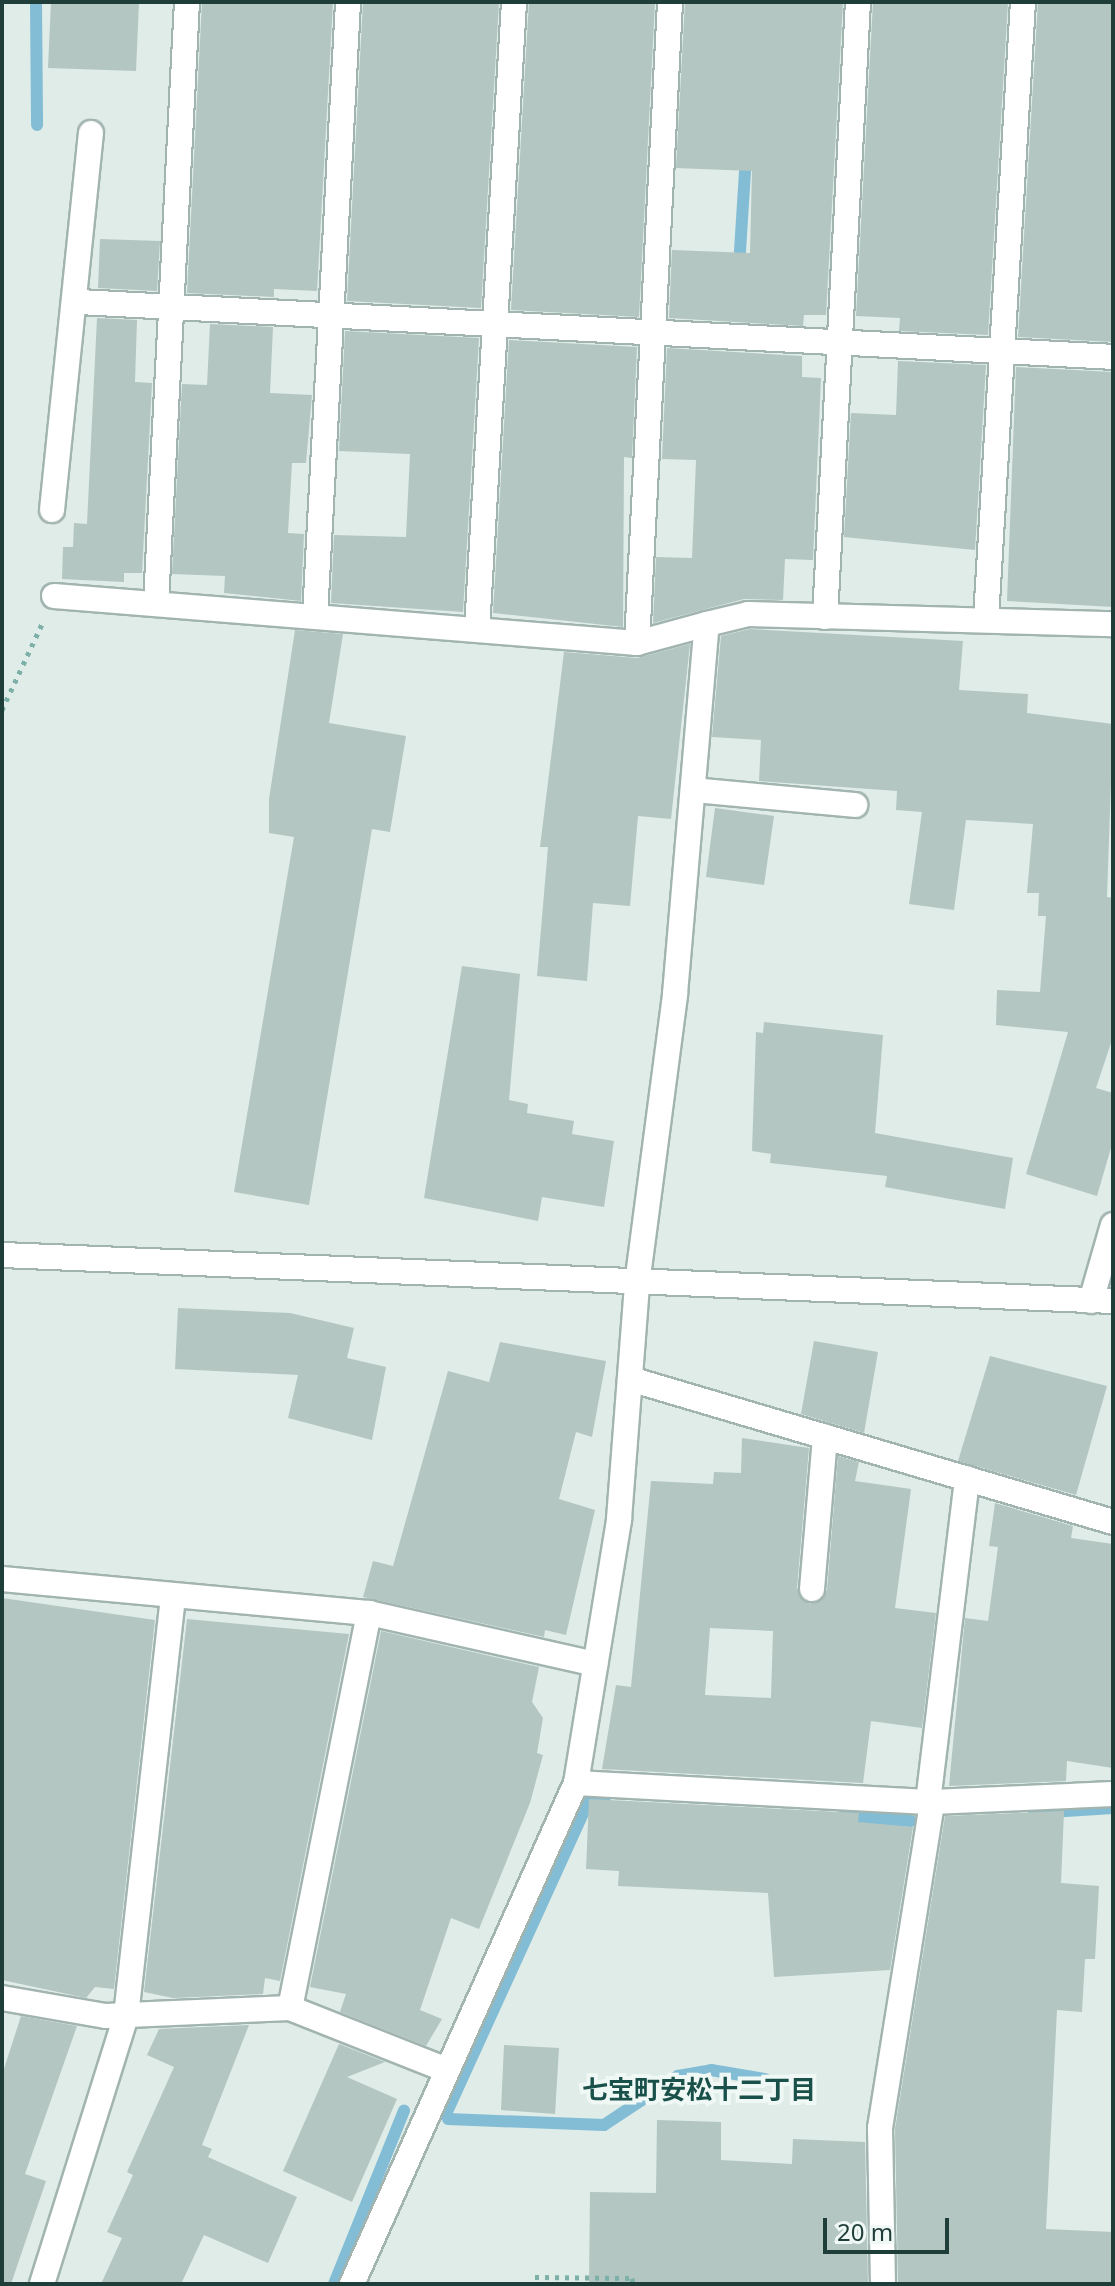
<!DOCTYPE html>
<meta charset="utf-8">
<style>
body{margin:0}
#map{position:relative;width:1115px;height:2286px;overflow:hidden;background:#dfece8;font-family:"Noto Sans","Noto Sans JP",sans-serif}
div>[style]{position:absolute}
.stream>*{height:12px;margin:-6px;padding:0 6px;transform-origin:6px;border-radius:6px;background:#83bdd5}
.building>*{inset:0;background:#b4c6c1}
.path>*{height:5px;margin-top:-2.5px;transform-origin:0;background:repeating-linear-gradient(90deg,#7db1a8 0 4px,transparent 0 10px)}
.roads{filter:drop-shadow(2px 0 #a2b4b0) drop-shadow(-2px 0 #a2b4b0) drop-shadow(0 2px #a2b4b0) drop-shadow(0 -2px #a2b4b0)}
.lane>*{height:24px;margin:-12px;padding:0 12px;transform-origin:12px;border-radius:12px;background:#fff}
.street>*{height:24px;margin:-12px;padding:0 12px;transform-origin:12px;border-radius:12px;background:#fff}
.secondary>*{height:24px;margin:-12px;padding:0 12px;transform-origin:12px;border-radius:12px;background:#fff}
span{translate:-50% -50%;white-space:nowrap;text-align:center;line-height:1.15;-webkit-text-stroke:8px #f0f8f5;paint-order:stroke}
.neighbourhood-label{font-size:26px;color:#1a504a;font-weight:700}
.frame{position:absolute;inset:0;border:4px solid #1f3d39;pointer-events:none}
.scale{position:absolute;left:823px;top:2218px;width:126px;height:36px;box-sizing:border-box;border:4px solid #1f3d39;border-top:0;padding-left:10px;font-size:24px;line-height:28px;white-space:nowrap;color:#1f3d39;-webkit-text-stroke:6px #f0f8f5;paint-order:stroke}
</style>
<div id="map">
<div class="stream">
<div style="left:36px;top:2px;width:123px;rotate:89.5deg"></div>
<div style="left:739px;top:267px;width:110px;rotate:-86.4deg"></div>
<div style="left:1034px;top:1813px;width:79px;rotate:-3.6deg"></div>
<div style="left:843px;top:1816px;width:68px;rotate:4.2deg"></div>
<div style="left:446px;top:2114px;width:345px;rotate:-65.5deg"></div>
<div style="left:589px;top:1800px;width:16px;rotate:4deg"></div>
<div style="left:448px;top:2119px;width:156px;rotate:2.2deg"></div>
<div style="left:604px;top:2125px;width:89px;rotate:-33.5deg"></div>
<div style="left:678px;top:2076px;width:34px;rotate:-10deg"></div>
<div style="left:711px;top:2070px;width:55px;rotate:9.5deg"></div>
<div style="left:334px;top:2284px;width:187px;rotate:-68deg"></div>
</div>
<div class="building">
<div style="clip-path:polygon(51px 2px,139px 2px,136px 71px,48px 68px)"></div>
<div style="clip-path:polygon(202px 2px,333px 2px,317px 291px,274px 289px,274px 297px,187px 293px)"></div>
<div style="clip-path:polygon(363px 2px,499px 2px,481px 308px,347px 301px)"></div>
<div style="clip-path:polygon(529px 2px,655px 2px,639px 317px,511px 310px)"></div>
<div style="clip-path:polygon(685px 2px,843px 2px,826px 315px,804px 315px,803px 326px,669px 318px,672px 250px,750px 253px,752px 171px,676px 168px)"></div>
<div style="clip-path:polygon(873px 2px,1008px 2px,988px 335px,899px 331px,900px 318px,856px 316px)"></div>
<div style="clip-path:polygon(1038px 2px,1113px 2px,1113px 342px,1018px 337px)"></div>
<div style="clip-path:polygon(100px 239px,160px 241px,157px 291px,98px 288px)"></div>
<div style="clip-path:polygon(97px 318px,137px 320px,135px 382px,152px 383px,142px 573px,124px 573px,124px 582px,62px 579px,63px 547px,73px 547px,74px 523px,87px 524px)"></div>
<div style="clip-path:polygon(210px 324px,273px 327px,270px 393px,312px 395px,306px 463px,292px 463px,288px 533px,304px 534px,301px 601px,224px 593px,225px 576px,172px 574px,182px 384px,207px 385px)"></div>
<div style="clip-path:polygon(345px 331px,479px 338px,463px 612px,331px 603px,334px 535px,406px 537px,410px 454px,339px 451px)"></div>
<div style="clip-path:polygon(509px 340px,637px 347px,632px 458px,624px 457px,623px 627px,493px 613px)"></div>
<div style="clip-path:polygon(667px 348px,802px 356px,802px 377px,821px 378px,813px 560px,785px 559px,783px 600px,744px 599px,653px 623px,656px 557px,692px 558px,696px 460px,662px 459px)"></div>
<div style="clip-path:polygon(898px 361px,986px 365px,975px 550px,844px 537px,851px 413px,896px 415px)"></div>
<div style="clip-path:polygon(1016px 367px,1113px 372px,1113px 607px,1007px 601px)"></div>
<div style="clip-path:polygon(750px 629px,963px 641px,959px 690px,1028px 694px,1027px 713px,1113px 724px,1107px 897px,1113px 898px,1113px 1037px,1096px 1088px,1113px 1093px,1113px 1141px,1097px 1196px,1026px 1174px,1068px 1032px,996px 1025px,997px 990px,1040px 992px,1046px 916px,1038px 916px,1039px 893px,1027px 893px,1033px 824px,966px 820px,954px 910px,909px 904px,922px 812px,896px 810px,897px 791px,759px 781px,761px 740px,712px 737px,721px 636px)"></div>
<div style="clip-path:polygon(295px 630px,343px 634px,329px 723px,406px 736px,390px 832px,372px 829px,309px 1205px,234px 1192px,294px 837px,269px 833px,269px 799px)"></div>
<div style="clip-path:polygon(690px 644px,671px 819px,638px 816px,630px 906px,593px 903px,587px 981px,537px 976px,548px 847px,540px 847px,564px 652px,637px 658px)"></div>
<div style="clip-path:polygon(715px 808px,774px 816px,764px 885px,706px 877px)"></div>
<div style="clip-path:polygon(462px 966px,520px 974px,509px 1100px,528px 1104px,527px 1113px,574px 1121px,572px 1134px,614px 1141px,604px 1207px,542px 1197px,538px 1221px,424px 1198px)"></div>
<div style="clip-path:polygon(764px 1022px,883px 1035px,875px 1133px,1013px 1158px,1005px 1209px,885px 1187px,887px 1176px,770px 1163px,771px 1154px,752px 1151px,756px 1032px,763px 1033px)"></div>
<div style="clip-path:polygon(178px 1308px,290px 1313px,354px 1328px,347px 1358px,386px 1367px,372px 1440px,288px 1418px,298px 1375px,175px 1369px)"></div>
<div style="clip-path:polygon(814px 1341px,878px 1352px,864px 1433px,801px 1414px)"></div>
<div style="clip-path:polygon(500px 1342px,606px 1361px,592px 1437px,576px 1432px,559px 1499px,595px 1510px,566px 1635px,545px 1630px,544px 1637px,363px 1597px,373px 1561px,393px 1566px,448px 1371px,489px 1382px)"></div>
<div style="clip-path:polygon(990px 1356px,1107px 1386px,1076px 1495px,958px 1461px)"></div>
<div style="clip-path:polygon(evenodd,742px 1438px,809px 1448px,797px 1588px,810px 1604px,827px 1590px,838px 1456px,859px 1462px,855px 1481px,911px 1489px,895px 1608px,936px 1613px,922px 1728px,871px 1721px,863px 1783px,602px 1769px,616px 1685px,631px 1687px,651px 1481px,713px 1484px,714px 1472px,741px 1473px,742px 1438px,710px 1628px,773px 1631px,771px 1698px,705px 1695px,710px 1628px)"></div>
<div style="clip-path:polygon(995px 1503px,1073px 1526px,1071px 1538px,1113px 1544px,1113px 1768px,1067px 1761px,1066px 1781px,949px 1786px,965px 1618px,988px 1621px,998px 1547px,989px 1546px)"></div>
<div style="clip-path:polygon(2px 1598px,155px 1620px,114px 1989px,95px 1987px,86px 1998px,2px 1980px)"></div>
<div style="clip-path:polygon(187px 1619px,349px 1634px,280px 1981px,265px 1978px,263px 1994px,173px 1998px,144px 1992px)"></div>
<div style="clip-path:polygon(381px 1631px,539px 1667px,532px 1702px,543px 1718px,537px 1753px,543px 1755px,530px 1803px,479px 1929px,451px 1918px,420px 2010px,442px 2019px,426px 2046px,340px 2012px,346px 1994px,310px 1987px)"></div>
<div style="clip-path:polygon(589px 1799px,859px 1813px,858px 1822px,913px 1827px,890px 1970px,774px 1977px,768px 1893px,618px 1886px,619px 1871px,586px 1869px)"></div>
<div style="clip-path:polygon(1064px 1811px,1061px 1883px,1099px 1886px,1095px 1959px,1085px 1959px,1082px 2012px,1057px 2010px,1046px 2229px,1113px 2232px,1113px 2284px,898px 2284px,895px 2129px,945px 1816px)"></div>
<div style="clip-path:polygon(21px 2016px,77px 2026px,25px 2174px,46px 2181px,11px 2284px,2px 2284px,2px 2075px)"></div>
<div style="clip-path:polygon(249px 2025px,202px 2145px,212px 2149px,208px 2157px,297px 2197px,268px 2263px,204px 2235px,181px 2284px,101px 2284px,122px 2238px,107px 2232px,133px 2175px,127px 2172px,174px 2067px,147px 2055px,159px 2029px)"></div>
<div style="clip-path:polygon(339px 2044px,385px 2062px,347px 2077px,397px 2099px,352px 2202px,283px 2171px)"></div>
<div style="clip-path:polygon(504px 2045px,559px 2048px,555px 2114px,501px 2110px)"></div>
<div style="clip-path:polygon(657px 2120px,721px 2122px,721px 2160px,792px 2164px,793px 2139px,865px 2142px,868px 2284px,589px 2284px,590px 2192px,656px 2193px)"></div>
</div>
<div class="path">
<div style="left:2px;top:710px;width:95px;rotate:-65.1deg"></div>
<div style="left:535px;top:2277px;width:97px;rotate:0.6deg"></div>
<div style="left:632px;top:2278px;width:6px;rotate:81deg"></div>
</div>
<div class="roads">
<div class="lane">
<div style="left:693px;top:790px;width:163px;rotate:5.3deg"></div>
<div style="left:812px;top:1589px;width:153px;rotate:-85.1deg"></div>
</div>
<div class="street">
<div style="left:79px;top:302px;width:1035px;rotate:3.04deg"></div>
<div style="left:52px;top:510px;width:379px;rotate:-84.1deg"></div>
<div style="left:54px;top:596px;width:585px;rotate:4.61deg"></div>
<div style="left:637px;top:643px;width:73px;rotate:-15.2deg"></div>
<div style="left:156px;top:603px;width:602px;rotate:-87.05deg"></div>
<div style="left:315px;top:616px;width:615px;rotate:-86.92deg"></div>
<div style="left:825px;top:617px;width:616px;rotate:-86.93deg"></div>
<div style="left:986px;top:619px;width:618px;rotate:-86.57deg"></div>
<div style="left:477px;top:629px;width:628px;rotate:-86.62deg"></div>
<div style="left:637px;top:643px;width:642px;rotate:-87.05deg"></div>
<div style="left:1091px;top:1301px;width:79px;rotate:-73.9deg"></div>
<div style="left:630px;top:1379px;width:504px;rotate:16.49deg"></div>
<div style="left:2px;top:1579px;width:369px;rotate:5.3deg"></div>
<div style="left:369px;top:1613px;width:232px;rotate:12.7deg"></div>
<div style="left:369px;top:1613px;width:403px;rotate:101.3deg"></div>
<div style="left:290px;top:2008px;width:166px;rotate:21.6deg"></div>
<div style="left:576px;top:1783px;width:357px;rotate:3.1deg"></div>
<div style="left:932px;top:1802px;width:181px;rotate:-2.5deg"></div>
<div style="left:928px;top:1802px;width:326px;rotate:-83.1deg"></div>
<div style="left:2px;top:1998px;width:105px;rotate:9.9deg"></div>
<div style="left:105px;top:2016px;width:185px;rotate:-2.5deg"></div>
<div style="left:42px;top:2284px;width:281px;rotate:-72.6deg"></div>
<div style="left:126px;top:2016px;width:423px;rotate:-83.6deg"></div>
<div style="left:352px;top:2284px;width:549px;rotate:-65.91deg"></div>
<div style="left:576px;top:1783px;width:267px;rotate:-80.7deg"></div>
<div style="left:619px;top:1519px;width:236px;rotate:-85.6deg"></div>
<div style="left:637px;top:1284px;width:292px;rotate:-82.5deg"></div>
<div style="left:675px;top:994px;width:371px;rotate:-85.1deg"></div>
<div style="left:707px;top:624px;width:42px;rotate:-13.7deg"></div>
<div style="left:748px;top:614px;width:365px;rotate:1.6deg"></div>
<div style="left:883px;top:2284px;width:156px;rotate:-91.1deg"></div>
<div style="left:880px;top:2128px;width:330px;rotate:-80.9deg"></div>
</div>
<div class="secondary">
<div style="left:2px;top:1255px;width:1112px;rotate:2.37deg"></div>
</div>
</div>
<div class="neighbourhood-label">
<span style="left:699px;top:2090px">七宝町安松十二丁目</span>
</div>
<div class="frame"></div>
<div class="scale">20 m</div>
</div>
